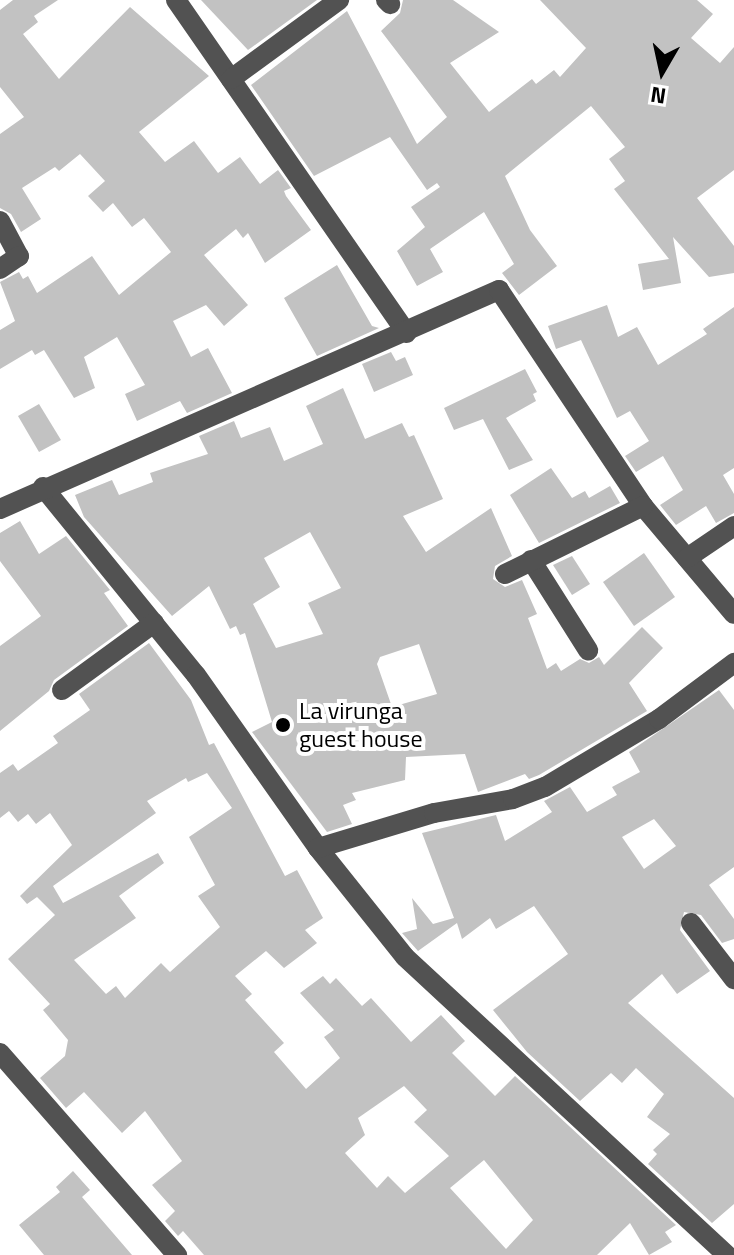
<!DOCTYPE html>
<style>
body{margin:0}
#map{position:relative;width:734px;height:1255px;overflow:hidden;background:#fff;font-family:"Titillium Web",sans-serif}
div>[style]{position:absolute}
.building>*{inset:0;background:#c2c2c2}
.minor>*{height:20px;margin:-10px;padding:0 10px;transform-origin:10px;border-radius:10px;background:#525252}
.dots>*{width:22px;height:22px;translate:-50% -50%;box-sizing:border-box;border:4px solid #fff;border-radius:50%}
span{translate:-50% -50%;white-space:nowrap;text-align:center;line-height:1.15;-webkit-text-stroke:8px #fff;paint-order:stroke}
.poi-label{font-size:24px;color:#000}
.left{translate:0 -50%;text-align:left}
.north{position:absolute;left:622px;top:32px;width:80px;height:80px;-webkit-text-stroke:6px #fff;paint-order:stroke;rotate:189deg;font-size:22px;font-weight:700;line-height:32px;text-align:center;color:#000}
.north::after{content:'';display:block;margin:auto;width:28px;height:36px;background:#000;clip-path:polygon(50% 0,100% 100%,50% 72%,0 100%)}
</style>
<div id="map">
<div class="building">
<div style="clip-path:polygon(13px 0,58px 0,34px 16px,38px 22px,23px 34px,59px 79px,130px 7px,209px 76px,139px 132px,165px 162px,194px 141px,218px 173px,240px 157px,260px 184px,278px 170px,291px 188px,284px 191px,286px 196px,311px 230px,265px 263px,248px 233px,243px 238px,236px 229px,204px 255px,248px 305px,224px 326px,206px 305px,173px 321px,191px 357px,208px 348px,232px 393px,187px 413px,180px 401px,137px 421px,125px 394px,145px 385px,117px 337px,84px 357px,95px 388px,74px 398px,44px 350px,35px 355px,32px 350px,0 369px,0 330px,15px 321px,0 282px,19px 272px,23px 279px,28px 276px,37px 293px,92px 256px,119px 295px,171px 252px,144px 218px,132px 227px,113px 203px,103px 212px,88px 196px,105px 181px,80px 154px,59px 171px,55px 167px,22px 188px,41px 219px,21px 232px,11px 214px,0 208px,0 134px,24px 117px,0 87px,0 10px)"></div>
<div style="clip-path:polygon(201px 0,317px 0,248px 50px)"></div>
<div style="clip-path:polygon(403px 0,453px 0,499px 32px,450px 63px,489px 112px,532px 79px,536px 84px,554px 70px,560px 77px,586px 48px,540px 0,697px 0,713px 14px,691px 38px,720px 63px,734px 47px,734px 170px,697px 198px,734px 246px,734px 273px,709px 277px,673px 237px,681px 283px,643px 290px,638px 264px,669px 259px,614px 189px,625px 181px,609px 159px,625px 147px,591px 106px,505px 176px,530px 230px,557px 266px,519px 295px,502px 273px,514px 264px,484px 212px,430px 249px,443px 272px,417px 286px,397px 251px,425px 227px,411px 207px,440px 187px,437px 183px,427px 190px,390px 137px,314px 176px,251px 85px,347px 11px,417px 144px,447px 117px,381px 31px,400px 13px)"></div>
<div style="clip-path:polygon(337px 265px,372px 326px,379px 328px,317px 356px,284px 298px)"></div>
<div style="clip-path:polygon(607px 305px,618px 337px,637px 327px,658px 365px,707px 334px,703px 329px,734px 307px,734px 468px,723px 475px,734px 494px,734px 513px,716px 523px,706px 506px,676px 525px,660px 505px,683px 490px,663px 456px,636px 472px,625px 456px,649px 441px,630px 411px,617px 418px,581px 340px,556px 349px,548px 326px)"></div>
<div style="clip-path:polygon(391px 352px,396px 361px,405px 357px,413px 375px,374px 392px,362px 364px)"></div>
<div style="clip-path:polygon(525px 369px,537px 392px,533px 394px,536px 401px,506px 418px,533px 460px,509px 470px,483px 419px,454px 430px,444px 408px)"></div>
<div style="clip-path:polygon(evenodd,343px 388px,365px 439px,402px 423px,409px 437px,414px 435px,443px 499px,403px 516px,426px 552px,491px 508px,512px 556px,495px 566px,493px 579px,505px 587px,522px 580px,537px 614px,528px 618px,547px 669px,556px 663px,561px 671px,580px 659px,589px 663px,599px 657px,604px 665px,642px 627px,663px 648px,629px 683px,647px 711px,539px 775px,529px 779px,525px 774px,478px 792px,465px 754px,406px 757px,405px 780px,352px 793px,356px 800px,343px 805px,352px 824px,327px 832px,252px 732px,272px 722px,245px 633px,240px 635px,236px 626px,230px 629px,209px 586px,172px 616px,84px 517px,75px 495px,112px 480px,119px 495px,153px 482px,150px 473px,208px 454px,199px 436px,234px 421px,241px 438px,270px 427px,284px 461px,323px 444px,306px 406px,343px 388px,310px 532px,341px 588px,308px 603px,323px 634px,276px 648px,253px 604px,280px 587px,264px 558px,310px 532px,343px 388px,419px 644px,437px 694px,392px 707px,377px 664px,380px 657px,419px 644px)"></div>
<div style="clip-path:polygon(39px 404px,61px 440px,39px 452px,18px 416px)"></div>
<div style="clip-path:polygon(551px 468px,572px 498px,585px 491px,589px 498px,610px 486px,620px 503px,539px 543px,510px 495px)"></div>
<div style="clip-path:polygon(20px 521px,39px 554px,66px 536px,110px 590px,104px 593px,128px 626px,54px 680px,49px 691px,0 731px,0 646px,41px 616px,0 561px,0 533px)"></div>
<div style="clip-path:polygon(644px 553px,675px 597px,634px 626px,603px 582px)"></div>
<div style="clip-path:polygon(572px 556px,590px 584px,572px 595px,553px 565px)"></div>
<div style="clip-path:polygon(evenodd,149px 643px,191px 700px,209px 745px,214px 743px,285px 876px,297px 870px,323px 918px,305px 930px,317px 943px,284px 968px,266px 951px,235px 976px,252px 994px,245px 1000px,284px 1043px,274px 1052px,306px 1089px,340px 1058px,324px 1037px,334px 1030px,300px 993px,323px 976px,330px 984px,336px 978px,362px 1006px,371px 998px,411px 1042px,441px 1015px,465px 1041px,452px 1053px,495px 1096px,515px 1076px,676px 1225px,665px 1232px,672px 1242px,649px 1255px,630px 1223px,597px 1255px,204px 1255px,183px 1231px,178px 1236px,165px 1221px,175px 1211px,152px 1185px,182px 1161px,145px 1111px,122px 1133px,84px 1092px,66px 1108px,40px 1078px,65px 1056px,68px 1040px,43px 1010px,50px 1004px,8px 959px,55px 915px,37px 897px,27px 904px,20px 896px,72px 845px,50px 813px,36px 824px,28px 814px,18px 822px,9px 811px,0 818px,0 773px,13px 764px,18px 771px,58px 743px,53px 736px,90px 710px,79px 694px,149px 643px,207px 773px,232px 808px,189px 837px,215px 885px,198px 896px,220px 927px,170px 972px,161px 963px,125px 998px,116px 986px,106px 994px,74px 960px,136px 918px,119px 896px,164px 863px,158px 853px,63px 903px,53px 886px,156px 813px,147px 801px,186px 778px,188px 782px,207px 773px,149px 643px,404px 1086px,427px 1110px,414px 1122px,449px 1156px,405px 1193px,388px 1176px,377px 1188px,345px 1153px,365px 1135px,358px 1118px,404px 1086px,149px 643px,484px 1160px,533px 1220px,506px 1249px,450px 1188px,484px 1160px)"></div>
<div style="clip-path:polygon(evenodd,719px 690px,734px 710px,734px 867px,709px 885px,734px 919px,734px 939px,722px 943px,701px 915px,684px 912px,680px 930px,710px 971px,677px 994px,662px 974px,628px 1003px,734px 1098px,734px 1204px,712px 1223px,648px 1164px,657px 1154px,653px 1150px,670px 1134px,647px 1117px,664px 1094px,636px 1068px,622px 1083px,611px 1073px,580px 1101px,527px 1052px,493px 1010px,568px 954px,534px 906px,496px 929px,490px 918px,462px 939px,457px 923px,418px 951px,402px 933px,417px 929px,412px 898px,433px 924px,454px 918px,422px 833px,496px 815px,505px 841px,552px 812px,544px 801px,570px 787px,587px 812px,617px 795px,612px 787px,640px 772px,629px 752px,719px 690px,654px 819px,676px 846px,644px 869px,622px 837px,654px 819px)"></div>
<div style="clip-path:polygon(73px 1171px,90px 1190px,82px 1197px,132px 1255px,44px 1255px,19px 1225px,60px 1192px,56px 1187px)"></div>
</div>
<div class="minor">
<div style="left:176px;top:0;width:405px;rotate:55.3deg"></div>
<div style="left:386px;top:0;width:6px;rotate:45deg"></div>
<div style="left:231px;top:79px;width:134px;rotate:-36.2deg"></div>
<div style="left:0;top:221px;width:40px;rotate:62deg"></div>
<div style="left:19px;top:256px;width:23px;rotate:146deg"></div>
<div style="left:43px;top:487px;width:242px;rotate:50.9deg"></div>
<div style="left:196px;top:675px;width:212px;rotate:54.8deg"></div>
<div style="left:318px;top:848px;width:139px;rotate:51.4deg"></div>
<div style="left:405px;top:957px;width:439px;rotate:42.8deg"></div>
<div style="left:0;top:509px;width:545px;rotate:-23.7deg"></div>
<div style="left:499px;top:290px;width:260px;rotate:56.3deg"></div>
<div style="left:643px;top:506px;width:141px;rotate:49.9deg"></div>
<div style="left:687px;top:558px;width:57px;rotate:-34.2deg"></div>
<div style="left:531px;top:560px;width:107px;rotate:57.7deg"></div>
<div style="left:505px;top:574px;width:154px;rotate:-26.2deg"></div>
<div style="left:62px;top:690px;width:114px;rotate:-36.1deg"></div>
<div style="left:318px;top:848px;width:121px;rotate:-16.8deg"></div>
<div style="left:434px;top:813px;width:80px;rotate:-10deg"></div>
<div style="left:513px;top:799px;width:34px;rotate:-21deg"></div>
<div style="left:545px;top:787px;width:133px;rotate:-30.8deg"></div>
<div style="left:659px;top:719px;width:94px;rotate:-36.7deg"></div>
<div style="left:691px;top:923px;width:71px;rotate:52.5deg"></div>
<div style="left:0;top:1053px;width:269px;rotate:48.8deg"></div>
</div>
<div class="dots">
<div style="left:283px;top:725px;background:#000"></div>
</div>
<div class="poi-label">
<span class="left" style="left:299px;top:725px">La virunga<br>guest house</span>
</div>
<div class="north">N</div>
</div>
